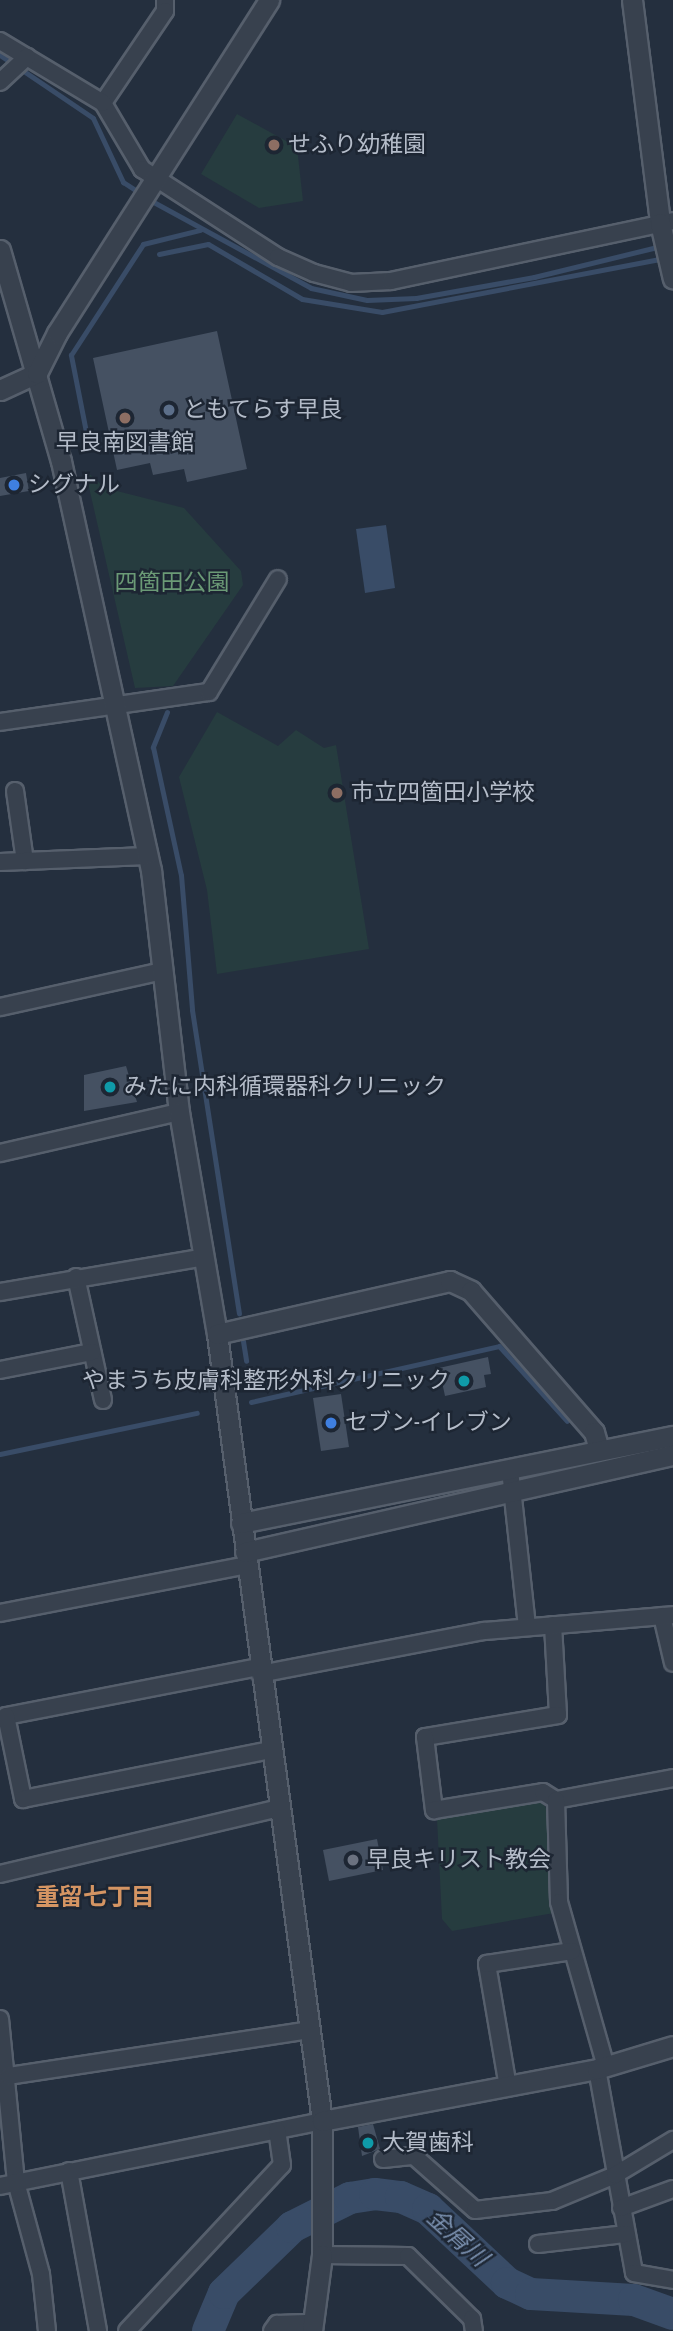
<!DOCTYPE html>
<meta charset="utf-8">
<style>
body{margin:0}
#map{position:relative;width:673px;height:2331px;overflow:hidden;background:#242f3e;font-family:"Roboto Condensed","Noto Sans JP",sans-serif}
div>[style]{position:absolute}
.green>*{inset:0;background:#263c3f}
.water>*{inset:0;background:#394c67}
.stream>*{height:5px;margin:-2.5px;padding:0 2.5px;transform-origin:2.5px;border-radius:2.5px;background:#394c67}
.river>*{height:32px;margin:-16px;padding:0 16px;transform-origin:16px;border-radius:16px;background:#394c67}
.building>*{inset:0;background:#455162}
.roads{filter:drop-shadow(2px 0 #565f6c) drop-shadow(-2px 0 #565f6c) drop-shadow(0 2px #565f6c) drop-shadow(0 -2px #565f6c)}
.minor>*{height:16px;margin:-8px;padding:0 8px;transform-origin:8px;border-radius:8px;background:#38414e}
.tertiary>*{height:19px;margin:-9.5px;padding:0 9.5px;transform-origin:9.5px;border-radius:9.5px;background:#38414e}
.dots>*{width:19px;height:19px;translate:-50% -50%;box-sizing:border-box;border:4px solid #1d2633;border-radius:50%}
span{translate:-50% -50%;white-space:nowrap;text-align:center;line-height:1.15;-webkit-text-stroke:5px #1d2633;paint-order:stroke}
.poi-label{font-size:23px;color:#b4bcc9}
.left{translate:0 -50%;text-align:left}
.right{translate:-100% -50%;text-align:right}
.park-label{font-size:23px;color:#6b9a76}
.neighbourhood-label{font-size:24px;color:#d59563;font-weight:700}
.water-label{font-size:24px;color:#7c92b1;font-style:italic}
</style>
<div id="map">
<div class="green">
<div style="clip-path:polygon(237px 114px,297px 147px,303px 201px,259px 208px,201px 174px)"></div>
<div style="clip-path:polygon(85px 470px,105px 488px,184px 508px,241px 571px,243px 585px,173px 686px,135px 688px)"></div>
<div style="clip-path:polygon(217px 712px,278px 746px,296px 730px,324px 748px,336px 745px,369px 949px,217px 974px,207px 890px,179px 777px)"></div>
<div style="clip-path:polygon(542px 1801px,548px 1812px,554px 1913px,452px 1931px,442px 1919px,437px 1819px)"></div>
</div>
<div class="water">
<div style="clip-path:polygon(386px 525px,395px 588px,365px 593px,356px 529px)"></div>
</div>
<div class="stream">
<div style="left:0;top:55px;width:112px;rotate:34.1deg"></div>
<div style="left:93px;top:118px;width:71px;rotate:64.9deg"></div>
<div style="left:123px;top:182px;width:20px;rotate:33deg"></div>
<div style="left:148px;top:199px;width:186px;rotate:28.6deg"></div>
<div style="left:311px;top:288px;width:57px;rotate:12.1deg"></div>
<div style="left:367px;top:300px;width:49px;rotate:-2.3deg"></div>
<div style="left:416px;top:298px;width:120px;rotate:-10.1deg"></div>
<div style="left:534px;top:277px;width:131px;rotate:-13.7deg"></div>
<div style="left:159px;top:254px;width:50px;rotate:-11.5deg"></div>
<div style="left:208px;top:244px;width:109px;rotate:30.3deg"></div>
<div style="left:302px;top:299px;width:81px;rotate:9.2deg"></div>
<div style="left:382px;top:312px;width:288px;rotate:-10.8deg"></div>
<div style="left:88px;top:442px;width:89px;rotate:-101.1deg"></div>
<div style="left:71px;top:355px;width:132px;rotate:-57deg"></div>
<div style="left:143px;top:244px;width:59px;rotate:-13.8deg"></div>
<div style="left:167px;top:712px;width:38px;rotate:112deg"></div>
<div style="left:153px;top:747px;width:131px;rotate:77.7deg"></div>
<div style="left:181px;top:875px;width:135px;rotate:85.3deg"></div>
<div style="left:192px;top:1010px;width:307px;rotate:81.2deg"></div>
<div style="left:243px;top:1341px;width:20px;rotate:81deg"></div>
<div style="left:251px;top:1402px;width:254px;rotate:-12.7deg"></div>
<div style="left:499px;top:1346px;width:101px;rotate:47.8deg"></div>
<div style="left:0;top:1454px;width:201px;rotate:-11.8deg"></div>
</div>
<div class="river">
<div style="left:208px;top:2331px;width:41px;rotate:-67.2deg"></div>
<div style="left:224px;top:2293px;width:95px;rotate:-44.1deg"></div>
<div style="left:292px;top:2227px;width:65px;rotate:-26.6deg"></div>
<div style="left:350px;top:2198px;width:25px;rotate:-9deg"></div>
<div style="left:375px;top:2194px;width:26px;rotate:7deg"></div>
<div style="left:401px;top:2197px;width:30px;rotate:24deg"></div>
<div style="left:428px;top:2209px;width:108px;rotate:43.1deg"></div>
<div style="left:507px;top:2283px;width:26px;rotate:25deg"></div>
<div style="left:531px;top:2294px;width:103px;rotate:3.3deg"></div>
<div style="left:634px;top:2300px;width:41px;rotate:19.7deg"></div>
</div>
<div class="building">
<div style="clip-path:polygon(217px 331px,247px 469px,187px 482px,184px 469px,153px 475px,150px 463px,117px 470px,93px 358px)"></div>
<div style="clip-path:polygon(26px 473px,29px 491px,0 496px,0 478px)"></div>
<div style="clip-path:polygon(126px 1066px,137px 1102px,84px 1111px,84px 1075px)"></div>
<div style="clip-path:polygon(488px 1357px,491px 1374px,484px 1375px,486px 1387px,445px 1396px,439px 1368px)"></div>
<div style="clip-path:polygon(341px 1394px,349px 1447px,321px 1451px,313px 1398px)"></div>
<div style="clip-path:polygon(377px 1839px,383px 1870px,329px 1881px,323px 1850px)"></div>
<div style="clip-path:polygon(373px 2124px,380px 2149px,362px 2156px,358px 2127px)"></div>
</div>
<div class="roads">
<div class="minor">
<div style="left:165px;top:0;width:11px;rotate:90deg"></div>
<div style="left:165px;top:11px;width:111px;rotate:124deg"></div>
<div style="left:103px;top:103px;width:77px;rotate:59.4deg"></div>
<div style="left:142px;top:169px;width:162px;rotate:32.9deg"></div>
<div style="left:278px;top:257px;width:39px;rotate:24deg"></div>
<div style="left:314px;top:273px;width:38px;rotate:15deg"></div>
<div style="left:351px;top:283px;width:40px;rotate:-2.9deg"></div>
<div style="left:391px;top:281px;width:288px;rotate:-12deg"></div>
<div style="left:0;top:41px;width:120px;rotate:31deg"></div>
<div style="left:0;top:82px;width:37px;rotate:-43deg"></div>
<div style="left:0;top:722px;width:211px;rotate:-8.2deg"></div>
<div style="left:209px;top:692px;width:132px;rotate:-58.6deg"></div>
<div style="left:15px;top:791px;width:71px;rotate:81.9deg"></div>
<div style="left:0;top:862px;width:147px;rotate:-2.3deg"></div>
<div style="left:0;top:1007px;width:166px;rotate:-12.5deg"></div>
<div style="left:0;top:1153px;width:184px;rotate:-12.9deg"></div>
<div style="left:76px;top:1277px;width:126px;rotate:77.6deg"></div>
<div style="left:0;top:1292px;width:207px;rotate:-9.7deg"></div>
<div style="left:0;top:1370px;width:94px;rotate:-11.1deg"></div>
<div style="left:510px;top:1470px;width:158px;rotate:83.8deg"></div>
<div style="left:0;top:1613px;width:251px;rotate:-11deg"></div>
<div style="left:662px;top:1616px;width:48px;rotate:76.8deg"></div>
<div style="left:553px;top:1625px;width:90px;rotate:86.8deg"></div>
<div style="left:558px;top:1715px;width:135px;rotate:170.6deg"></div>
<div style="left:425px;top:1737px;width:74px;rotate:83deg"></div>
<div style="left:434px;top:1810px;width:110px;rotate:-9.4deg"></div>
<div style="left:543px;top:1792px;width:15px;rotate:32deg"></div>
<div style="left:556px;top:1800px;width:119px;rotate:-10.6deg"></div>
<div style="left:259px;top:1667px;width:258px;rotate:169deg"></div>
<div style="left:6px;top:1716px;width:85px;rotate:78.4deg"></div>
<div style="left:23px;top:1799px;width:253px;rotate:-11.2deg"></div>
<div style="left:260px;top:1674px;width:228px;rotate:-10.9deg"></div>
<div style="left:484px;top:1631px;width:190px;rotate:-4.8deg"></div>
<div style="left:556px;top:1800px;width:102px;rotate:88.3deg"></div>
<div style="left:559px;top:1902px;width:172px;rotate:74.1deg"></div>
<div style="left:0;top:1874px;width:287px;rotate:-13.3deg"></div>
<div style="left:0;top:2019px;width:164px;rotate:84.4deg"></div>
<div style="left:16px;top:2182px;width:95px;rotate:74.8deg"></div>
<div style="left:41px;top:2274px;width:57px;rotate:84deg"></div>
<div style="left:597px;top:2069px;width:207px;rotate:79.7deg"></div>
<div style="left:634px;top:2273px;width:40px;rotate:10deg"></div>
<div style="left:9px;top:2076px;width:304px;rotate:-8.7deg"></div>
<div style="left:508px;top:2087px;width:125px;rotate:-99.7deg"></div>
<div style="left:487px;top:1964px;width:86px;rotate:-8.7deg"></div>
<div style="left:383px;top:2159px;width:31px;rotate:-6deg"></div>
<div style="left:414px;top:2156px;width:81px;rotate:41.5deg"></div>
<div style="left:475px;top:2210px;width:78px;rotate:-6.7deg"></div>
<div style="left:552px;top:2201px;width:68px;rotate:-22.4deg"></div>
<div style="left:615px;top:2175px;width:68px;rotate:-31.1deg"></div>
<div style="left:69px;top:2171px;width:163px;rotate:79.7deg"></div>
<div style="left:0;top:2186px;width:328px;rotate:-11.4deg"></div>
<div style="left:621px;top:2208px;width:55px;rotate:-20.1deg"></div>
<div style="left:538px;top:2244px;width:89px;rotate:-6.5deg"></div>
<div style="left:322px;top:2255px;width:86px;rotate:0.7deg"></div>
<div style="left:408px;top:2256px;width:90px;rotate:44.5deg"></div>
<div style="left:472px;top:2319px;width:12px;rotate:81deg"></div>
<div style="left:127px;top:2331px;width:227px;rotate:-47deg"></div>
<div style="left:282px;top:2165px;width:35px;rotate:-98deg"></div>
<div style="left:272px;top:2331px;width:9px;rotate:-54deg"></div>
<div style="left:277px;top:2324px;width:36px;rotate:-2deg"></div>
</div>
<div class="tertiary">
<div style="left:632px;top:0;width:225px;rotate:82.8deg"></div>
<div style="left:660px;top:223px;width:57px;rotate:76.9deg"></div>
<div style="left:0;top:250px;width:220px;rotate:73.9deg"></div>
<div style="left:61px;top:461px;width:419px;rotate:77.6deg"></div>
<div style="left:151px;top:870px;width:244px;rotate:83.4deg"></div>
<div style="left:179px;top:1112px;width:225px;rotate:80.3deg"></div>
<div style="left:217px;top:1334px;width:794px;rotate:82.4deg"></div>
<div style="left:322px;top:2121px;width:134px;rotate:90deg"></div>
<div style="left:322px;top:2255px;width:77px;rotate:97.5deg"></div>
<div style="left:0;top:390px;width:41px;rotate:-24.7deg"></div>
<div style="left:37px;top:373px;width:45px;rotate:-63.4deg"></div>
<div style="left:57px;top:333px;width:395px;rotate:-57.5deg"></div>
<div style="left:217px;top:1334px;width:239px;rotate:-12.8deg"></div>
<div style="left:450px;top:1281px;width:23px;rotate:25deg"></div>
<div style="left:471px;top:1291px;width:187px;rotate:48.9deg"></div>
<div style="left:594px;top:1432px;width:19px;rotate:74deg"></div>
<div style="left:241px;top:1523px;width:441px;rotate:-11.4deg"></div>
<div style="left:245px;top:1552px;width:439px;rotate:-12.8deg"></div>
<div style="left:322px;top:2121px;width:280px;rotate:-10.7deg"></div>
<div style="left:597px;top:2069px;width:79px;rotate:-16.8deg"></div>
</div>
</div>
<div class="dots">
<div style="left:274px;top:145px;background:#8d6e63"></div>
<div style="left:169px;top:410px;background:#5c6f8a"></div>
<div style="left:125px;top:418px;background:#8d6e63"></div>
<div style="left:14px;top:485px;background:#3f7fe0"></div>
<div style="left:337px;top:793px;background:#8d6e63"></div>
<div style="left:110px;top:1087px;background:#0f9aa8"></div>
<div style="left:464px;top:1381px;background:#0f9aa8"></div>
<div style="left:331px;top:1423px;background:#3f7fe0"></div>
<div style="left:353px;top:1860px;background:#6b7280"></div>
<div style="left:368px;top:2143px;background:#0f9aa8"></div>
</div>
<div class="poi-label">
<span class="left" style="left:288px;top:145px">せふり幼稚園</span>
<span class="left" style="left:183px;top:410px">ともてらす早良</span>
<span style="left:125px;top:443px">早良南図書館</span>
<span class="left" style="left:28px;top:485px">シグナル</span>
<span class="left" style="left:351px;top:793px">市立四箇田小学校</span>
<span class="left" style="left:124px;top:1087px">みたに内科循環器科クリニック</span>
<span class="right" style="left:450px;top:1381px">やまうち皮膚科整形外科クリニック</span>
<span class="left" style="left:345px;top:1423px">セブン-イレブン</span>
<span class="left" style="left:367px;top:1860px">早良キリスト教会</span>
<span class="left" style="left:382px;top:2143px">大賀歯科</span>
</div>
<div class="park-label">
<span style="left:172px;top:583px">四箇田公園</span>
</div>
<div class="neighbourhood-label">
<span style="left:95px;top:1898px">重留七丁目</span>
</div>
<div class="water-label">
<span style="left:457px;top:2238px;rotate:42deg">金屑川</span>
</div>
</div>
